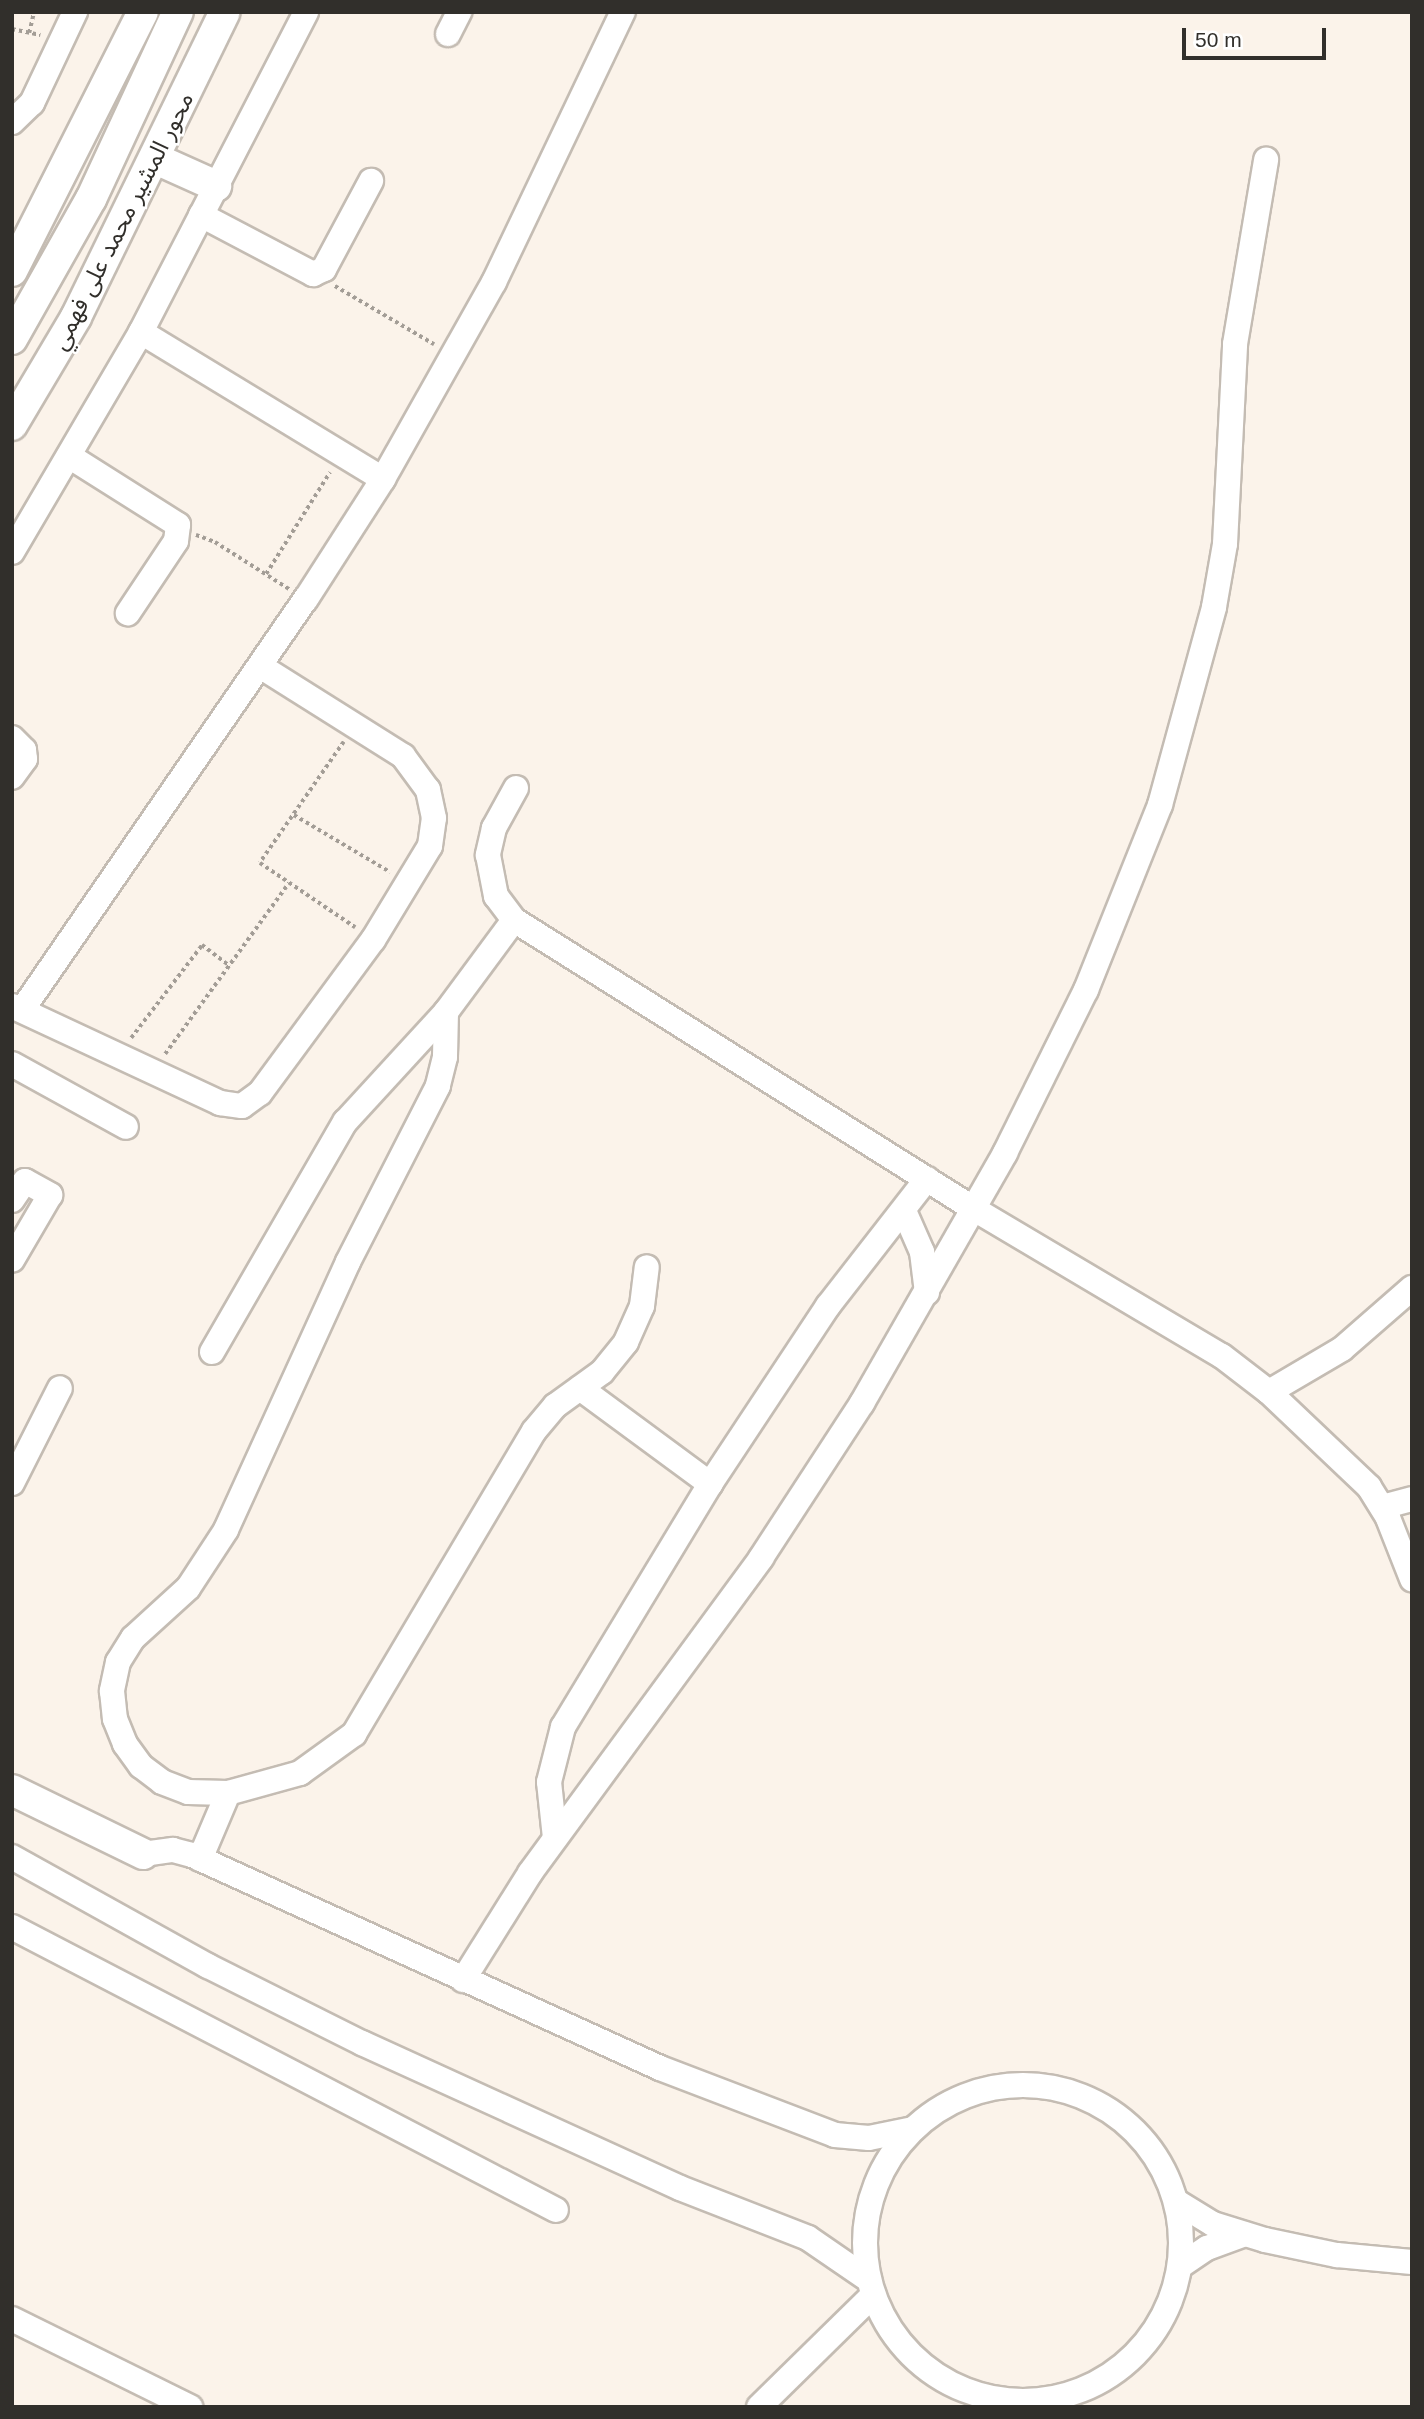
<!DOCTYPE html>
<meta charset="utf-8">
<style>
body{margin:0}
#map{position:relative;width:1424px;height:2419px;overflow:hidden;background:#fbf3ea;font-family:Helvetica,"Noto Sans Arabic",sans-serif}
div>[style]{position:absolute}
.path>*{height:3.5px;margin-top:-1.75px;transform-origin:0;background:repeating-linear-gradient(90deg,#a39d96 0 3.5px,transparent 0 7px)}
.roads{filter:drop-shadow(2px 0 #c4bcb3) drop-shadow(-2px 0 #c4bcb3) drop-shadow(0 2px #c4bcb3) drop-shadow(0 -2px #c4bcb3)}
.minor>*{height:24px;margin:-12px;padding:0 12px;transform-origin:12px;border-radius:12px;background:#fff}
.minor>.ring{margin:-12px;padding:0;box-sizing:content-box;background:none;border:24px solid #fff;border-radius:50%}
.major>*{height:30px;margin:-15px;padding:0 15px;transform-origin:15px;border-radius:15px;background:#fff}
span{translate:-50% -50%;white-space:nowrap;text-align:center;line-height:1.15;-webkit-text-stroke:5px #fff;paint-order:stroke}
.street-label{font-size:24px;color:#312f2b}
.frame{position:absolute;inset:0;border:14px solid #312f2b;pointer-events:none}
.scale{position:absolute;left:1182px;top:28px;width:144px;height:32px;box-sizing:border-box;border:4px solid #312f2b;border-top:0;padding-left:9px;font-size:21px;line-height:24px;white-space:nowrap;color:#312f2b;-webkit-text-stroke:5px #fff;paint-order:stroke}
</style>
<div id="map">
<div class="path">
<div style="left:12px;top:29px;width:29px;rotate:12deg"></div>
<div style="left:29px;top:33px;width:22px;rotate:-77deg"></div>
<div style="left:335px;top:286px;width:115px;rotate:30.4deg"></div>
<div style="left:196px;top:535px;width:20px;rotate:20deg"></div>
<div style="left:215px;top:542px;width:88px;rotate:32.4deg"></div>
<div style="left:266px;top:574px;width:120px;rotate:-57.9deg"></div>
<div style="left:344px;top:742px;width:147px;rotate:124.8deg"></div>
<div style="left:260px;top:863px;width:115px;rotate:34deg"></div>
<div style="left:294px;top:815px;width:112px;rotate:30.7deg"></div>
<div style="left:131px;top:1038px;width:117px;rotate:-52.6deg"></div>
<div style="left:202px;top:945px;width:35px;rotate:37deg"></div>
<div style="left:165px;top:1054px;width:211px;rotate:-54.1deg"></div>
</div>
<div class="roads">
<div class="minor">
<div style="left:448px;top:34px;width:25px;rotate:-63deg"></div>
<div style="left:12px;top:122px;width:28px;rotate:-44deg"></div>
<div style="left:32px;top:103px;width:101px;rotate:-64.7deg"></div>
<div style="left:201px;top:215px;width:127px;rotate:27.8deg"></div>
<div style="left:313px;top:274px;width:12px;rotate:-24deg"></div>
<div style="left:324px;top:269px;width:100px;rotate:-61.9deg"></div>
<div style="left:141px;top:332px;width:283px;rotate:31.3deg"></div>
<div style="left:69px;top:456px;width:129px;rotate:32.3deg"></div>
<div style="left:178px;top:525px;width:16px;rotate:97deg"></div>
<div style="left:176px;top:541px;width:87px;rotate:123.7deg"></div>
<div style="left:12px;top:552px;width:255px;rotate:-59.6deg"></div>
<div style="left:141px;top:332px;width:360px;rotate:-62.7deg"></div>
<div style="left:12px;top:738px;width:17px;rotate:45deg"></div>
<div style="left:24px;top:750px;width:9px;rotate:84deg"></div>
<div style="left:25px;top:759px;width:22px;rotate:126deg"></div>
<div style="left:516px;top:788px;width:46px;rotate:118.8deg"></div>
<div style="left:494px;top:828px;width:28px;rotate:103deg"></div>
<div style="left:488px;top:855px;width:42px;rotate:79deg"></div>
<div style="left:496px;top:896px;width:30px;rotate:53deg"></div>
<div style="left:514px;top:920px;width:543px;rotate:32.14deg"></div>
<div style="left:974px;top:1209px;width:288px;rotate:30.7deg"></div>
<div style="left:1222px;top:1356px;width:59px;rotate:37.5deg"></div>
<div style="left:1269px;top:1392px;width:138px;rotate:43.5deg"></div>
<div style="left:1369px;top:1487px;width:36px;rotate:58deg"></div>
<div style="left:1388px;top:1518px;width:66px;rotate:68.5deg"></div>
<div style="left:12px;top:1006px;width:230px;rotate:25deg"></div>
<div style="left:220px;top:1103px;width:22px;rotate:8deg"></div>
<div style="left:242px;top:1106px;width:22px;rotate:-36deg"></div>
<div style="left:260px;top:1093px;width:190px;rotate:-53.6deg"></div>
<div style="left:373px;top:940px;width:110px;rotate:-58.8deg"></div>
<div style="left:430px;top:846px;width:28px;rotate:-82deg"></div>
<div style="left:434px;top:818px;width:29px;rotate:-102deg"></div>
<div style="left:428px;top:790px;width:42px;rotate:-126.3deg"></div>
<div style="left:403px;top:756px;width:169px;rotate:-147.8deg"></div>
<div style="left:22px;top:1010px;width:500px;rotate:-55.4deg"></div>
<div style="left:306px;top:599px;width:143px;rotate:-57.3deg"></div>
<div style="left:383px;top:479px;width:226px;rotate:-60.6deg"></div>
<div style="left:494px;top:282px;width:299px;rotate:-64.5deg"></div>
<div style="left:446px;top:1012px;width:45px;rotate:91.3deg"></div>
<div style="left:445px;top:1057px;width:30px;rotate:104deg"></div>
<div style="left:438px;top:1086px;width:198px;rotate:117.1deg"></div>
<div style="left:348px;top:1262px;width:294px;rotate:114.5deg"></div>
<div style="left:226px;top:1530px;width:69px;rotate:123.2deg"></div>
<div style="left:188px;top:1588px;width:74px;rotate:137.7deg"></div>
<div style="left:133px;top:1638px;width:28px;rotate:122deg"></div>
<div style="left:118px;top:1662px;width:30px;rotate:102deg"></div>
<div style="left:112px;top:1691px;width:28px;rotate:84deg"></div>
<div style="left:115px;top:1719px;width:27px;rotate:68deg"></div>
<div style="left:125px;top:1744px;width:27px;rotate:54deg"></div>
<div style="left:141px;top:1766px;width:26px;rotate:37deg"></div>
<div style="left:162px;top:1782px;width:28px;rotate:21deg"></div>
<div style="left:188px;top:1792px;width:40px;rotate:1.4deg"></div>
<div style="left:228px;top:1793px;width:75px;rotate:-15.5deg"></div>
<div style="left:300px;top:1773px;width:67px;rotate:-35.8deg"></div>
<div style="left:354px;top:1734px;width:352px;rotate:-59.3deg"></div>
<div style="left:534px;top:1431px;width:33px;rotate:-50deg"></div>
<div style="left:555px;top:1406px;width:58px;rotate:-35.9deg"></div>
<div style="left:602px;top:1372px;width:38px;rotate:-51deg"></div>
<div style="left:626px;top:1342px;width:39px;rotate:-66deg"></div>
<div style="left:642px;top:1306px;width:39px;rotate:-83deg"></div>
<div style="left:12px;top:1064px;width:130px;rotate:28.9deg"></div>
<div style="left:12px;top:1200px;width:23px;rotate:-56deg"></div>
<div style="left:25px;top:1181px;width:29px;rotate:29deg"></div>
<div style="left:50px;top:1195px;width:75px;rotate:120.3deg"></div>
<div style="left:905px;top:1213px;width:43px;rotate:66.4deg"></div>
<div style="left:922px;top:1252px;width:41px;rotate:83deg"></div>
<div style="left:212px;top:1352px;width:266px;rotate:-60deg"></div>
<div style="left:345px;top:1122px;width:149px;rotate:-47.4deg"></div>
<div style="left:446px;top:1012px;width:114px;rotate:-53.5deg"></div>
<div style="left:580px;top:1388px;width:162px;rotate:36.4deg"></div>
<div style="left:1269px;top:1392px;width:85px;rotate:-30.5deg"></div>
<div style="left:1342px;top:1349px;width:93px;rotate:-41.1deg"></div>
<div style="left:12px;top:1483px;width:106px;rotate:-63.2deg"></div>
<div style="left:1382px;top:1507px;width:31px;rotate:-15deg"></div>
<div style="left:555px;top:1838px;width:56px;rotate:-96.1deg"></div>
<div style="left:549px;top:1782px;width:57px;rotate:-75.7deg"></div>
<div style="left:563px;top:1727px;width:284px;rotate:-58.8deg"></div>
<div style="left:710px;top:1484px;width:214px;rotate:-56.5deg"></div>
<div style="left:828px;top:1306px;width:161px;rotate:-52.1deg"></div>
<div style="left:143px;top:1854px;width:30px;rotate:-8deg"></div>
<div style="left:173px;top:1850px;width:20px;rotate:15deg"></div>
<div style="left:192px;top:1855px;width:514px;rotate:24.47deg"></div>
<div style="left:660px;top:2068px;width:187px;rotate:20.9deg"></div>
<div style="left:835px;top:2135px;width:34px;rotate:5deg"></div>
<div style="left:869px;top:2138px;width:45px;rotate:-11.6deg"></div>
<div style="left:12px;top:1857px;width:224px;rotate:29.1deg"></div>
<div style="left:208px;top:1966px;width:172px;rotate:26.6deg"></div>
<div style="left:362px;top:2043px;width:349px;rotate:24.5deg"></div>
<div style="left:680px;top:2188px;width:137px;rotate:21.3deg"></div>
<div style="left:808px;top:2238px;width:74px;rotate:34.5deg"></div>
<div style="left:200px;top:1859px;width:72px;rotate:-67deg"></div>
<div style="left:12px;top:1927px;width:613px;rotate:27.48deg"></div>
<div style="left:463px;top:1980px;width:126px;rotate:-57.9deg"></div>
<div style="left:530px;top:1873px;width:391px;rotate:-53.7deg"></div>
<div style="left:761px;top:1558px;width:185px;rotate:-56.9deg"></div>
<div style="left:862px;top:1403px;width:288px;rotate:-60.2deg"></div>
<div style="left:1005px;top:1153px;width:182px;rotate:-63.6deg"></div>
<div style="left:1086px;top:990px;width:199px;rotate:-68.2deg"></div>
<div style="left:1160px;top:805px;width:205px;rotate:-74.7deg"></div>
<div style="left:1214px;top:607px;width:64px;rotate:-80.1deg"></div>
<div style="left:1225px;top:544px;width:200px;rotate:-87.1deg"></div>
<div style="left:1235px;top:344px;width:187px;rotate:-80.4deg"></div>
<div class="ring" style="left:865px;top:2085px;width:292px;height:292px"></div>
<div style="left:1177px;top:2202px;width:42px;rotate:31.4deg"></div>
<div style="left:1213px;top:2224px;width:54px;rotate:17.1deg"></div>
<div style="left:1265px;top:2240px;width:74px;rotate:11.8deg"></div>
<div style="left:1337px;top:2255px;width:75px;rotate:5.3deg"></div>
<div style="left:1180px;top:2266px;width:32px;rotate:-34deg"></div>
<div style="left:1207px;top:2248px;width:40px;rotate:-20.2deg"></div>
<div style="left:12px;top:2319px;width:199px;rotate:26.3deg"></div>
<div style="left:759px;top:2407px;width:160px;rotate:-44.5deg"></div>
</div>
<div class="major">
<div style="left:156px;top:159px;width:66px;rotate:24.2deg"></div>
<div style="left:12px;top:271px;width:290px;rotate:-63.2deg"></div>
<div style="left:12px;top:339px;width:161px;rotate:-60.6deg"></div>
<div style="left:91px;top:199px;width:206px;rotate:-65.1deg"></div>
<div style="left:12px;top:425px;width:126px;rotate:-59.3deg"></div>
<div style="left:76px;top:317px;width:339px;rotate:-64deg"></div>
<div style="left:12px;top:1790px;width:146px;rotate:26deg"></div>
</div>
</div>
<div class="street-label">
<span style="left:122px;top:221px;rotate:-63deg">محور المشير محمد على فهمي</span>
</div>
<div class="frame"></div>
<div class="scale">50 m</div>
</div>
